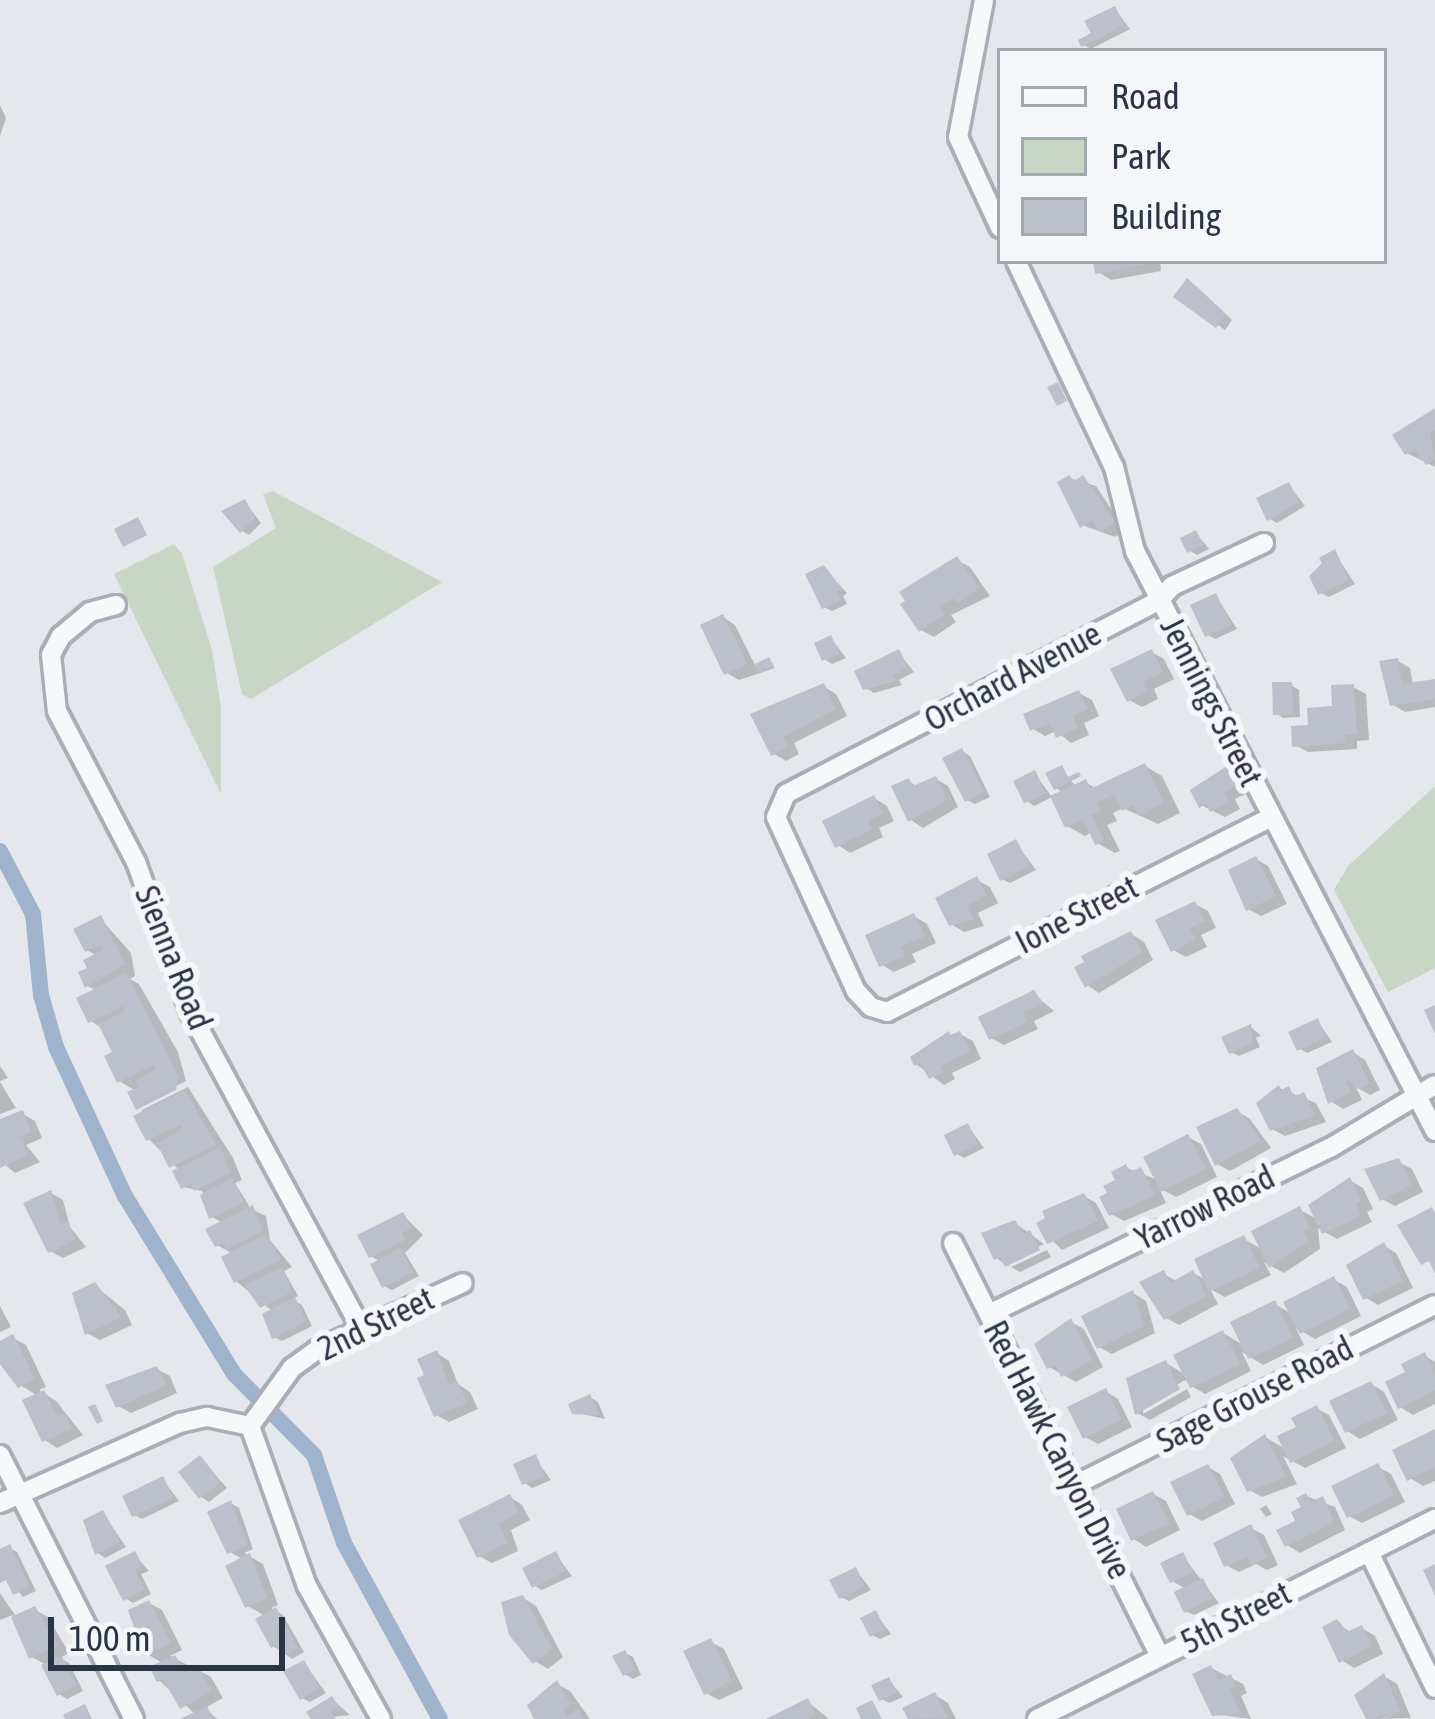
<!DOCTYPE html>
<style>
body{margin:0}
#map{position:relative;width:1435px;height:1719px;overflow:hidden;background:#e4e7ec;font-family:"Asap Condensed",sans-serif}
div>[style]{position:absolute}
.green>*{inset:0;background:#c9d6c5}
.shadow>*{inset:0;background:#0003}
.canal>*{height:16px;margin:-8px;padding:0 8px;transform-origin:8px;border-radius:8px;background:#9fb4cc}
.building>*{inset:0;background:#bbc0ca}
.roads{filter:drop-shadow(3px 0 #a9aeb7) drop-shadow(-3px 0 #a9aeb7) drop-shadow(0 3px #a9aeb7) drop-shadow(0 -3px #a9aeb7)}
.minor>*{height:18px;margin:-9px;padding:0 9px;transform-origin:9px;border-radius:9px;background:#f7f8fa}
span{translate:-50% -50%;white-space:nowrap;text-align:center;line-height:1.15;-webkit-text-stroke:12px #f4f6f9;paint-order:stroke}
.street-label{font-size:33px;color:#2b3445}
.legend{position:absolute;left:997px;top:48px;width:390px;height:216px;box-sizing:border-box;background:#f4f6f9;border:3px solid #a4a8b1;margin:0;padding:15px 21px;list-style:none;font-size:36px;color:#2b3445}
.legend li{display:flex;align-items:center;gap:24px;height:60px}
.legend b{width:60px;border:3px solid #a4a8b1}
.scale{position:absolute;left:48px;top:1617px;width:237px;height:54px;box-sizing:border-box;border:6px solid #2b3445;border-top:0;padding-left:15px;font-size:36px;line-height:42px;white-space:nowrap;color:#2b3445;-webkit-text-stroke:9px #f4f6f9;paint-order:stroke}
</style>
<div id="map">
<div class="green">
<div style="clip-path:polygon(273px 491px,442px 582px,251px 699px,242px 694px,213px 567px,276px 528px,263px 494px)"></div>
<div style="clip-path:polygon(174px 544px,182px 554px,212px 650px,221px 708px,221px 794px,114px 574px)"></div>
<div style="clip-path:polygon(1435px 786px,1435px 968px,1388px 992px,1334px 890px,1348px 866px)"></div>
</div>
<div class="shadow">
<div style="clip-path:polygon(1115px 9px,1130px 29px,1091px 49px,1084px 45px)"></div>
<div style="clip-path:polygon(0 105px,6px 118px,0 136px)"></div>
<div style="clip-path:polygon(1096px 261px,1160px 261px,1161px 271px,1111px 280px,1098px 272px)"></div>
<div style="clip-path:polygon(1196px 286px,1232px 320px,1225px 330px,1218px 325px)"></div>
<div style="clip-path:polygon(1435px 411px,1435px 467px,1407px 453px)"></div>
<div style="clip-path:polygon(1069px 478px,1096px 486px,1125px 530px,1115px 537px,1082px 525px)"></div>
<div style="clip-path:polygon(1289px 485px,1305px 506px,1277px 523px,1270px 519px)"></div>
<div style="clip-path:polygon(245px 502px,261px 523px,249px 535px,242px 531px)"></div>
<div style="clip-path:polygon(1196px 533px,1209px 549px,1197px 555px,1189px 550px)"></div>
<div style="clip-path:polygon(1335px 553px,1355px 584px,1329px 597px,1321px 593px,1325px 564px)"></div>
<div style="clip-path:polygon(957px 560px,970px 567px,990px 596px,951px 615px,956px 622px,934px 637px,921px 630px)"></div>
<div style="clip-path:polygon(823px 568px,847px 593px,843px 596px,847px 604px,832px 611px,824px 607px)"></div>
<div style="clip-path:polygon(1216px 596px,1237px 629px,1215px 639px,1208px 635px)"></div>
<div style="clip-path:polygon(723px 617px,735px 625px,756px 667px,768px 660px,775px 668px,739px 680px,727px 673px)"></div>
<div style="clip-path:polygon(831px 638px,846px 658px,832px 664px,824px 659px)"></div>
<div style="clip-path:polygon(1151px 652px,1164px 659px,1174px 679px,1154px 689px,1158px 699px,1142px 707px,1129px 700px)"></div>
<div style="clip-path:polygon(899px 653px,914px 672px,899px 680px,902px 685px,874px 693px,866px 688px)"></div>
<div style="clip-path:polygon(1398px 661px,1410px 668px,1413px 685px,1435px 682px,1435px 707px,1405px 712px,1392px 704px)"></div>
<div style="clip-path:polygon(1291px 685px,1299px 690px,1300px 717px,1283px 718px,1276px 713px)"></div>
<div style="clip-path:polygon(823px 686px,836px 694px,847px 716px,794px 743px,799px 754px,786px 761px,774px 754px,754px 715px)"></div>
<div style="clip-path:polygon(1353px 687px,1366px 694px,1369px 740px,1357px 741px,1357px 749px,1308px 752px,1295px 745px)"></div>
<div style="clip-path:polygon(1079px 693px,1092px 700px,1099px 716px,1084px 723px,1089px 735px,1071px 743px,1056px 731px,1045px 736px,1033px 729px)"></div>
<div style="clip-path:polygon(962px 751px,970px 756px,990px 797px,975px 804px,967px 800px)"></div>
<div style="clip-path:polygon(1145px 766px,1162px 776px,1180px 813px,1158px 824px,1123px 808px,1113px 813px,1117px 821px,1107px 825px,1120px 851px,1115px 853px,1097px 843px,1092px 832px,1085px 836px,1067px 826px,1064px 793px,1056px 788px,1062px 769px,1076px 787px,1085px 782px,1097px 789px)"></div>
<div style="clip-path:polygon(1227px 770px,1239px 777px,1248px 793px,1235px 799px,1240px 809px,1225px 817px,1201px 805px)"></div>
<div style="clip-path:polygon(1035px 774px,1052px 797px,1034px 806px,1027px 801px)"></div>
<div style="clip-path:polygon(936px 779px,948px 786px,958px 807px,923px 828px,911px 820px,908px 781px,918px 787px)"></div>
<div style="clip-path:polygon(874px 798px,887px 806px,894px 821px,879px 828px,883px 837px,850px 853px,838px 845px)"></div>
<div style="clip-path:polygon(1016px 843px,1036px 870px,1010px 883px,1002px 879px)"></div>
<div style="clip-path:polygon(1256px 859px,1268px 866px,1287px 904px,1261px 916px,1248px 909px)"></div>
<div style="clip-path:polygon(977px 880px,990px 887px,998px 903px,978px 913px,984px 926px,964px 932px,951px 924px)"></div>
<div style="clip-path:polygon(1195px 904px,1208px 911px,1216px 928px,1201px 935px,1207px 947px,1186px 957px,1173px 950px)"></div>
<div style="clip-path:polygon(914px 916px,927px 924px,936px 943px,912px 954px,916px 962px,894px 972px,882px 965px)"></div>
<div style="clip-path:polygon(100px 918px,131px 953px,135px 976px,130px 979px,139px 984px,178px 1052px,186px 1081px,141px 1104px,141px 1110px,136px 1091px,119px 1081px,116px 1053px,103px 1029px,91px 1021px,97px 991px,88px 986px,97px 956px,87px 950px)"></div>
<div style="clip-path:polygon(1131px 934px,1144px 942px,1153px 960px,1099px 993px,1087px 985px)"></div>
<div style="clip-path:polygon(1034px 994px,1054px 1011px,1034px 1021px,1038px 1029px,1004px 1045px,991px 1038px)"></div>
<div style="clip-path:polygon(1318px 1022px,1332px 1042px,1307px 1053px,1299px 1048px)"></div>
<div style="clip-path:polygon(1251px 1027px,1261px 1036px,1256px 1038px,1260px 1047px,1239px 1056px,1231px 1052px)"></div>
<div style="clip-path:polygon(960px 1034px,973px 1041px,981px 1059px,952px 1073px,955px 1079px,944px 1085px,916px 1064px)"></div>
<div style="clip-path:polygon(1352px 1052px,1365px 1060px,1380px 1090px,1370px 1095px,1356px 1087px,1362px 1100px,1343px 1109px,1330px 1101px)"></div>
<div style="clip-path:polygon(0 1066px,8px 1078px,0 1081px)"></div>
<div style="clip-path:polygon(0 1082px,16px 1108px,0 1114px)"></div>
<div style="clip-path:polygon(188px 1087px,233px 1158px,242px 1180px,235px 1183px,251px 1209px,266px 1216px,270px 1240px,292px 1267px,284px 1271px,298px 1296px,292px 1299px,302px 1305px,312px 1326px,282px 1341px,274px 1337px,273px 1312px,236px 1281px,233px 1254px,217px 1245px,223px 1223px,212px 1217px,202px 1191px,183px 1187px,180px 1171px,149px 1139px,142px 1110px)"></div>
<div style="clip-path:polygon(1279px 1088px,1316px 1103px,1326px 1122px,1285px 1136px,1272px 1129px)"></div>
<div style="clip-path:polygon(1237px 1111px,1250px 1119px,1271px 1148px,1230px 1171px,1217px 1164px)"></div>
<div style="clip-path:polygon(23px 1114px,35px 1121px,42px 1138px,26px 1145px,40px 1162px,15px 1173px,0 1160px,0 1123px)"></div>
<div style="clip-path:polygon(968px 1126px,984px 1148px,964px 1158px,957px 1154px)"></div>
<div style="clip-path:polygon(1188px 1137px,1201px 1144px,1217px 1177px,1176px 1197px,1159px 1188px,1166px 1203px,1124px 1221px,1111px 1214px,1111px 1194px,1126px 1168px,1158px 1180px)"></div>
<div style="clip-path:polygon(1399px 1162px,1412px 1169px,1423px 1192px,1395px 1206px,1382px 1199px)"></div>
<div style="clip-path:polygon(1351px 1181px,1363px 1188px,1373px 1209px,1367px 1212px,1372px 1222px,1337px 1239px,1318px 1228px,1320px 1249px,1284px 1273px,1264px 1262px,1271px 1275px,1225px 1297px,1210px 1289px,1218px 1304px,1179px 1325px,1166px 1318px,1164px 1274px,1178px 1282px,1193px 1273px,1208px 1281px,1244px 1239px,1263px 1250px,1300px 1210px,1319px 1220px)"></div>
<div style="clip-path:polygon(51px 1193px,63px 1200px,70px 1227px,86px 1247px,63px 1258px,50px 1251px)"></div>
<div style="clip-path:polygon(1084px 1196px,1096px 1203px,1109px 1228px,1062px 1250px,1052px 1240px)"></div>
<div style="clip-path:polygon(403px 1215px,423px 1235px,405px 1253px,419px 1276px,392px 1290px,384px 1286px,381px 1262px,371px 1256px)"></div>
<div style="clip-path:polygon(1015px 1223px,1044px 1244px,1006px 1263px,1010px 1267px,996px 1258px)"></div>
<div style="clip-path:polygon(1384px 1246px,1396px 1253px,1413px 1288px,1378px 1305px,1366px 1298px)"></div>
<div style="clip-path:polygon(1047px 1250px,1051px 1257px,1020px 1272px,1011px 1267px)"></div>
<div style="clip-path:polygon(1334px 1280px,1347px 1287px,1361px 1316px,1315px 1339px,1296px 1328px,1304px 1345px,1263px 1365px,1242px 1352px,1251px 1371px,1205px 1394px,1192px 1386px,1191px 1379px,1183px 1381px,1143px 1407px,1143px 1414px,1187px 1389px,1191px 1397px,1150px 1420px,1137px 1413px,1166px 1363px,1186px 1375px,1223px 1333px,1245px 1346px,1275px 1304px,1293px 1315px)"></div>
<div style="clip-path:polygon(95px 1286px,125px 1310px,132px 1325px,100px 1340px,87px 1333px)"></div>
<div style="clip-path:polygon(1133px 1293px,1146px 1301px,1155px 1333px,1112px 1354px,1099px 1347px)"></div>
<div style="clip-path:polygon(0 1306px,11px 1327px,0 1332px)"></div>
<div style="clip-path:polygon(1071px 1322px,1084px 1329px,1103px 1367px,1076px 1382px,1049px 1367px)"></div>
<div style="clip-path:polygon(13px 1338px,26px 1345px,46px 1387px,39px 1390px,56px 1401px,83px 1435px,57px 1448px,45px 1440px,38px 1396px,20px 1385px,0 1354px,0 1344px)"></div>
<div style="clip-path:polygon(437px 1353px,449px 1361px,458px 1384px,470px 1392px,478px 1409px,449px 1422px,436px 1415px,428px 1377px)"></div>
<div style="clip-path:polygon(1425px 1356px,1435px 1362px,1435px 1404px,1413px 1415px,1400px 1407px,1409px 1373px)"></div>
<div style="clip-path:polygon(157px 1369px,170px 1376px,177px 1393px,131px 1413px,118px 1406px)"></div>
<div style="clip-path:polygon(1371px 1384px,1384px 1392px,1398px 1420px,1360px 1439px,1347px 1431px)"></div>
<div style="clip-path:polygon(1105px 1391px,1118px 1399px,1132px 1427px,1098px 1444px,1085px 1437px)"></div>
<div style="clip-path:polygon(590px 1397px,598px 1402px,605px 1419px,574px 1412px)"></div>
<div style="clip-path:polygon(1316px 1408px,1329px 1415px,1346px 1448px,1305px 1468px,1283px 1456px,1297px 1484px,1262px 1497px,1249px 1490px,1265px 1437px,1287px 1450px)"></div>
<div style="clip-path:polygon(1435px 1432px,1435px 1481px,1423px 1486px,1410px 1478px)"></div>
<div style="clip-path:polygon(200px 1458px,227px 1488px,209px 1502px,201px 1497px)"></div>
<div style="clip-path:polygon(535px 1458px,551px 1480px,532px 1488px,525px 1483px)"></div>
<div style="clip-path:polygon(1208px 1467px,1220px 1474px,1235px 1504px,1202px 1521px,1189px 1514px)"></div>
<div style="clip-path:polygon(1378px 1467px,1391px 1474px,1405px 1502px,1362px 1523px,1349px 1516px)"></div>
<div style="clip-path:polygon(163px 1480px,179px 1501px,142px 1519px,134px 1515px)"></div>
<div style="clip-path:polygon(1153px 1494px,1166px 1501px,1180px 1530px,1146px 1547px,1134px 1539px)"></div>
<div style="clip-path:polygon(1306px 1496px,1335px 1507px,1345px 1530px,1300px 1553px,1287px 1545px)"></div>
<div style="clip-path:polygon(510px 1497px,522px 1505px,530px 1520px,511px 1530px,518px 1551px,492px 1563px,479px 1556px)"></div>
<div style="clip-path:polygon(231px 1503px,239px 1508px,253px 1549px,244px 1553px,263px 1564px,278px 1605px,271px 1608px,283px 1615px,304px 1652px,292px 1659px,273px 1646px,265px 1616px,248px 1606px,244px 1560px,230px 1552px)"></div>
<div style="clip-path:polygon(1266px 1505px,1272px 1514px,1266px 1517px,1260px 1509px)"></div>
<div style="clip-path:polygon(103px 1513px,126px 1547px,105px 1558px,98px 1553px)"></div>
<div style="clip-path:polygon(1251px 1528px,1264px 1535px,1278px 1565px,1267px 1570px,1256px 1564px,1239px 1572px,1226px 1565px)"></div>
<div style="clip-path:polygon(10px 1548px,17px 1552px,36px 1591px,23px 1597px,0 1569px,0 1553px)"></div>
<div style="clip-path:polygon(135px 1555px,149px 1571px,141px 1574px,151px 1594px,133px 1603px,125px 1598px)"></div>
<div style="clip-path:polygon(556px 1555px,572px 1576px,542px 1590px,535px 1586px)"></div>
<div style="clip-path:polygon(1183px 1556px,1219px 1603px,1194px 1615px,1186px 1611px,1186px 1589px,1172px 1581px)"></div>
<div style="clip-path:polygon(856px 1570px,871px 1590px,849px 1601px,841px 1597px)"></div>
<div style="clip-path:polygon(0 1593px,17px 1618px,35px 1610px,48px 1617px,69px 1653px,60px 1658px,69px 1663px,83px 1691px,67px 1699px,59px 1694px,44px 1664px,32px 1657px,13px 1615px,0 1620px)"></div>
<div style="clip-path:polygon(523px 1598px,536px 1606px,563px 1657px,548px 1669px,535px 1661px)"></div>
<div style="clip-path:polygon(149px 1603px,162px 1610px,182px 1650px,170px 1656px,211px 1677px,223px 1698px,205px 1708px,217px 1719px,188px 1719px,196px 1715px,159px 1680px,164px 1664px,147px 1654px)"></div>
<div style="clip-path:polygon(876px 1614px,891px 1634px,880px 1639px,872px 1635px)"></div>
<div style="clip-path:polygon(1337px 1623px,1352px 1633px,1362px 1628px,1375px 1636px,1383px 1654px,1354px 1668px,1341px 1660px)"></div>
<div style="clip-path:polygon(711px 1642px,724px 1649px,743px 1689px,719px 1700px,706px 1693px)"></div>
<div style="clip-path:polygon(625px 1653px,633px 1657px,641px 1675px,633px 1679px,625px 1674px)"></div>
<div style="clip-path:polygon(304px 1663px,326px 1693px,310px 1702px,302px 1698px)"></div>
<div style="clip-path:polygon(1211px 1668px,1243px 1684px,1247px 1693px,1241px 1696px,1251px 1719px,1214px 1714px)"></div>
<div style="clip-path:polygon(1384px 1676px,1397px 1684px,1411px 1718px,1370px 1719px)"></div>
<div style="clip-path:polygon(889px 1680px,903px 1697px,889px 1703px,882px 1699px)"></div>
<div style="clip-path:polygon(557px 1684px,570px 1691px,590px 1719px,538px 1719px,546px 1698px,542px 1692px)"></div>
<div style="clip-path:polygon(935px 1695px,948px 1703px,956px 1719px,911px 1719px,906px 1709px)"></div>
<div style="clip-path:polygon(332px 1699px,350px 1715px,314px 1719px)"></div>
<div style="clip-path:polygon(808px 1702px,829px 1719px,772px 1719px)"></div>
</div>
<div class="canal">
<div style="left:0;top:851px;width:71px;rotate:62.4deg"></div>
<div style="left:33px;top:914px;width:81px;rotate:84.4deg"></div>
<div style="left:41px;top:995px;width:54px;rotate:73.9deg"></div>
<div style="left:56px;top:1047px;width:164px;rotate:65.2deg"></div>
<div style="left:125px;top:1196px;width:209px;rotate:58.5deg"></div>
<div style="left:234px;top:1374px;width:114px;rotate:45.4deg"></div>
<div style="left:314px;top:1455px;width:93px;rotate:71.2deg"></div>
<div style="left:344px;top:1543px;width:200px;rotate:61.4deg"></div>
</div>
<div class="building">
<div style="clip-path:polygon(1115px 6px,1124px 25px,1081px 47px,1078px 40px,1091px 33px,1084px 21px)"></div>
<div style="clip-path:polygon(1093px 261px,1155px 261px,1155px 263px,1095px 274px)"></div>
<div style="clip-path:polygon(1187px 278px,1226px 314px,1216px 328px,1173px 297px)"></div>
<div style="clip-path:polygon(1058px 382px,1067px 401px,1057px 406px,1047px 387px)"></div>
<div style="clip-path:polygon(1435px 408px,1435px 430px,1430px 434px,1435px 459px,1426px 465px,1415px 449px,1405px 455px,1392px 435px)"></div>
<div style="clip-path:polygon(1069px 475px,1074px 481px,1083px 475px,1115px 522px,1100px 532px,1092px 520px,1080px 528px,1057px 482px)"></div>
<div style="clip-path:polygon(1289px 482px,1299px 502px,1267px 521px,1256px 498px)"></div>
<div style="clip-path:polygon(245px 499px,255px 518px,240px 533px,221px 511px)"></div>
<div style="clip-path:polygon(138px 517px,147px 535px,123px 547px,114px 529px)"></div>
<div style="clip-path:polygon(1196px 530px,1203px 545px,1187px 553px,1180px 538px)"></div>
<div style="clip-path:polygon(1335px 549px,1349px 580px,1318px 595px,1309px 576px,1322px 563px,1319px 558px)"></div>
<div style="clip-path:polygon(957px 556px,979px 588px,957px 603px,953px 598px,940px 607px,945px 614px,919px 632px,900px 604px,905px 601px,899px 592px)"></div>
<div style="clip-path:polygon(824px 565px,842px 589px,837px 591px,841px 600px,822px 609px,805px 574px)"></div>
<div style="clip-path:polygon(1216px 593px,1231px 625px,1205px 637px,1190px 605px)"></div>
<div style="clip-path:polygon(723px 614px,747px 664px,724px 675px,700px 625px)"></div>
<div style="clip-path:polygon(831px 635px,840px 654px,822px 661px,814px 643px)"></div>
<div style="clip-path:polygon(899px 649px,908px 668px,893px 675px,896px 681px,863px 690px,854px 671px)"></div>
<div style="clip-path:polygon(1152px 649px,1163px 672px,1143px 682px,1147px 692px,1127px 702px,1110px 669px)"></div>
<div style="clip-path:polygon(769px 657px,774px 666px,760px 673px,755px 664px)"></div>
<div style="clip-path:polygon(1398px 658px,1402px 684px,1435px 679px,1435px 699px,1390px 706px,1379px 661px)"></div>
<div style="clip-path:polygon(1272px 682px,1292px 682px,1293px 714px,1273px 715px)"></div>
<div style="clip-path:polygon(824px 683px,836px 709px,783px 736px,788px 747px,771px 756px,750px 714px)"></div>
<div style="clip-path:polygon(1354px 684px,1357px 734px,1345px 735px,1346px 743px,1292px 747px,1291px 726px,1308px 725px,1307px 708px,1332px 706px,1331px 685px)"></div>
<div style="clip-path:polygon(1079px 690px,1088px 709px,1073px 716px,1078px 728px,1056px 738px,1049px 723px,1030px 731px,1023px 714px)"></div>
<div style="clip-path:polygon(962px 748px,984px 792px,965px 802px,942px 758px)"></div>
<div style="clip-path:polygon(1145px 763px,1164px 803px,1138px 816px,1133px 805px,1122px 811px,1114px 794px,1097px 803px,1101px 811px,1091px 815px,1104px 841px,1095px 845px,1083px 819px,1065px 828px,1050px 796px,1086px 779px,1090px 789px)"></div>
<div style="clip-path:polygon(1062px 765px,1068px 777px,1079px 772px,1081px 776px,1054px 790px,1045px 773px)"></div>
<div style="clip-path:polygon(1227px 766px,1237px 785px,1224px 792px,1229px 802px,1210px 812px,1206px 804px,1199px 808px,1190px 790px)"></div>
<div style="clip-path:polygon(1035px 770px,1046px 793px,1024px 803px,1013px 781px)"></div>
<div style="clip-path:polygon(936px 776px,947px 800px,908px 822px,891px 786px,909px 778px,913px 786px)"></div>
<div style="clip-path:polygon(874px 795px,883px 813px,868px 821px,872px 829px,835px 848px,822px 821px)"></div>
<div style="clip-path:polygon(1016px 839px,1030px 866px,1000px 881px,987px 854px)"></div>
<div style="clip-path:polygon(1256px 856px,1276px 896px,1246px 911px,1228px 870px)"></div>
<div style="clip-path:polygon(977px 876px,987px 895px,967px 906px,974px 919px,949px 926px,935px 898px)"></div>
<div style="clip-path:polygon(1195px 901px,1205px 921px,1190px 928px,1196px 940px,1171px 952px,1155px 920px)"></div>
<div style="clip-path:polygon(914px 913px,925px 936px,901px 947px,905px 955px,879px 967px,865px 935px)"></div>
<div style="clip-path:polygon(101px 915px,125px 964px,85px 988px,78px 972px,87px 968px,83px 960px,103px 950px,101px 945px,85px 952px,73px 929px)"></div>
<div style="clip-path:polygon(1131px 931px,1142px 952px,1085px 988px,1074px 967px,1084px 962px,1081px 956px)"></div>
<div style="clip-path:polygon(126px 973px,178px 1075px,176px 1090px,136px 1110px,127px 1092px,138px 1087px,135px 1080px,156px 1070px,153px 1065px,117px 1083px,104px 1056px,112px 1052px,98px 1024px,126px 1011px,123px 1006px,88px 1023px,76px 998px)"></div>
<div style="clip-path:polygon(1034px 990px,1044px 1004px,1023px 1013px,1027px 1022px,989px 1040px,978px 1017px)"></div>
<div style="clip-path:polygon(1435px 1005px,1435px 1034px,1424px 1010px)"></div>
<div style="clip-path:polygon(1318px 1018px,1326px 1037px,1297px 1051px,1288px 1032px)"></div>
<div style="clip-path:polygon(1251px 1024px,1253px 1043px,1229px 1054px,1221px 1037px)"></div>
<div style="clip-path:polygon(949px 1031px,951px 1035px,960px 1031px,970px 1051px,941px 1066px,944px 1072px,929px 1079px,920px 1063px,914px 1066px,910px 1057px)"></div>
<div style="clip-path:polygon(1353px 1049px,1369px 1083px,1355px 1090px,1350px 1080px,1346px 1082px,1351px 1092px,1328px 1104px,1316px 1068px)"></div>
<div style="clip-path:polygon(1279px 1085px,1281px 1090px,1289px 1086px,1294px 1097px,1304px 1092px,1315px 1115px,1270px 1131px,1256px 1103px)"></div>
<div style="clip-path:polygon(185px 1090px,216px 1145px,169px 1168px,157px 1143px,183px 1129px,181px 1124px,146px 1141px,133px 1116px)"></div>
<div style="clip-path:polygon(1237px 1108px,1261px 1140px,1215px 1166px,1196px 1127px)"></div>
<div style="clip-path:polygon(23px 1110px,31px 1132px,15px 1138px,22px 1139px,28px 1155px,0 1168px,0 1119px)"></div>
<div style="clip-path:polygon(968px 1123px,978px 1144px,954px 1156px,944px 1135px)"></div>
<div style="clip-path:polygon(1188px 1134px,1206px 1169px,1161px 1192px,1143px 1157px)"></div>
<div style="clip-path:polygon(221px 1147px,230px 1173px,194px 1191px,191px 1184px,181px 1189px,172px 1171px)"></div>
<div style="clip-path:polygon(1399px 1158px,1412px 1185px,1380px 1201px,1364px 1169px)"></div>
<div style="clip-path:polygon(1126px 1164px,1130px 1172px,1141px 1167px,1155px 1195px,1109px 1216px,1099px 1197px,1107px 1193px,1103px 1186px,1115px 1180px,1111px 1172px)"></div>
<div style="clip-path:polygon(1350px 1177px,1362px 1201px,1356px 1204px,1361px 1215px,1322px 1234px,1308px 1205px)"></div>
<div style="clip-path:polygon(232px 1178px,244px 1202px,209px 1219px,200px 1195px)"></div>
<div style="clip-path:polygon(51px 1190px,61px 1225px,67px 1222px,76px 1239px,48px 1253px,23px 1203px)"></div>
<div style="clip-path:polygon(1084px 1193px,1098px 1221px,1047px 1244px,1036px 1223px,1045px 1218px,1042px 1211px)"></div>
<div style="clip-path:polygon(253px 1205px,263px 1231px,226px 1249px,223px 1243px,215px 1247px,205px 1229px)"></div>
<div style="clip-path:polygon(1300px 1206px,1310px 1228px,1304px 1231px,1309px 1241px,1269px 1268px,1251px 1231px)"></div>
<div style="clip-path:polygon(1432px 1207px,1435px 1213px,1435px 1274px,1429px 1261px,1421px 1265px,1397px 1225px)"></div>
<div style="clip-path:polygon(403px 1212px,412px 1228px,402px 1233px,405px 1240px,369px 1258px,357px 1235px)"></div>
<div style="clip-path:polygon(1015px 1220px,1023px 1234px,1030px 1230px,1040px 1250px,1005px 1267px,1000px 1257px,994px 1260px,981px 1233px)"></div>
<div style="clip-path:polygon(266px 1234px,281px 1259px,234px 1283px,221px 1257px)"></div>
<div style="clip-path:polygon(1244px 1235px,1260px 1268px,1209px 1292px,1194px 1259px)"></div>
<div style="clip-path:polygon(1384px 1242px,1403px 1281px,1363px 1300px,1346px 1265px)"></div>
<div style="clip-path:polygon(401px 1248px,413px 1272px,382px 1288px,370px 1264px)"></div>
<div style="clip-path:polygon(283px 1267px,292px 1292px,260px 1308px,245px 1286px)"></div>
<div style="clip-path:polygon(1164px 1270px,1170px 1283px,1193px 1270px,1207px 1296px,1164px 1320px,1139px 1282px)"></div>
<div style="clip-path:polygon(1334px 1276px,1350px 1308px,1300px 1334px,1283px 1302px)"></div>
<div style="clip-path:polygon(95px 1282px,121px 1317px,85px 1335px,72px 1293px)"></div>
<div style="clip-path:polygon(1133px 1290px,1144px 1326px,1097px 1349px,1081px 1316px)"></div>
<div style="clip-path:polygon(295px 1297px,306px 1321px,272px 1339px,262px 1314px)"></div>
<div style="clip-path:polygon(1275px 1300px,1293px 1337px,1248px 1359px,1230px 1322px)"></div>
<div style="clip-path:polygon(1071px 1318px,1092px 1360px,1061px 1377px,1055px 1365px,1047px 1369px,1034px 1344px)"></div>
<div style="clip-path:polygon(1223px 1330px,1240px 1364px,1190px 1388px,1173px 1355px)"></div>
<div style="clip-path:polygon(13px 1334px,35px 1379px,18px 1388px,0 1364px,0 1341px)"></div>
<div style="clip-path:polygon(437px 1350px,449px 1385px,457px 1381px,467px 1402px,434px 1417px,417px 1378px,424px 1375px,417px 1359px)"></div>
<div style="clip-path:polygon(1425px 1352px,1435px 1373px,1435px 1391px,1398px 1409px,1385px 1382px,1405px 1372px,1401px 1364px)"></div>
<div style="clip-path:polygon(1166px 1360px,1180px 1389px,1135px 1415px,1126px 1378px)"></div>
<div style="clip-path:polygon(157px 1366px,166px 1385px,116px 1408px,105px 1385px)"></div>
<div style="clip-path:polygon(1371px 1381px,1387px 1413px,1345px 1433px,1329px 1401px)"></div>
<div style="clip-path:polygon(1106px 1388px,1121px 1420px,1083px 1439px,1067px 1407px)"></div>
<div style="clip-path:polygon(44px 1390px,57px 1417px,65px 1413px,72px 1428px,42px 1442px,22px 1400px)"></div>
<div style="clip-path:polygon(590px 1394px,599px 1415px,572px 1414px,568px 1404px)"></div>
<div style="clip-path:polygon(95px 1404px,103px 1421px,97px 1424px,88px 1407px)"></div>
<div style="clip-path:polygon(1317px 1405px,1335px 1441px,1290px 1463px,1277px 1436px,1296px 1427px,1291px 1418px)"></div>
<div style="clip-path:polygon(1435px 1429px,1435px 1467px,1407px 1481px,1392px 1450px)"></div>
<div style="clip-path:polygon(1265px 1434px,1286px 1477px,1247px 1492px,1230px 1458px)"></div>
<div style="clip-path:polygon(536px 1454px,545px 1476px,522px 1485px,513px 1464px)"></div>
<div style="clip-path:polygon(200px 1455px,221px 1482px,199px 1499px,178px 1472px)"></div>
<div style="clip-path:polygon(1378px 1463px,1394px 1495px,1347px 1518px,1331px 1486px)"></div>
<div style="clip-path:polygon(1208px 1464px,1224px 1497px,1187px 1516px,1170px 1482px)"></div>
<div style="clip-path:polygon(163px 1476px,173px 1497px,132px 1517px,122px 1496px)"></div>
<div style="clip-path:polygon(1153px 1491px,1169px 1523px,1131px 1541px,1116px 1509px)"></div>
<div style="clip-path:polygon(1306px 1493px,1311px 1502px,1323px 1496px,1334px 1523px,1285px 1547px,1276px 1530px,1295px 1521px,1291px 1512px,1301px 1507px,1296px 1498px)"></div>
<div style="clip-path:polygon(510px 1494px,519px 1513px,499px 1523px,507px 1543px,477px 1558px,458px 1520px)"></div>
<div style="clip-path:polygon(231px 1500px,247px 1545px,227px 1554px,207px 1512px)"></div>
<div style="clip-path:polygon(103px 1510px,120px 1542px,95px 1555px,83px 1520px)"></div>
<div style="clip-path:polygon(1251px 1524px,1267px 1557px,1252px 1565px,1247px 1556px,1224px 1567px,1213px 1543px)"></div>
<div style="clip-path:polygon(10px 1544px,30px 1587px,13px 1595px,6px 1580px,0 1583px,0 1549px)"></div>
<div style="clip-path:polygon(135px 1551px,143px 1566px,135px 1570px,145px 1589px,123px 1601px,105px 1566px)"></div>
<div style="clip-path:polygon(556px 1551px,566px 1571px,532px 1588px,522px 1568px)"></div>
<div style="clip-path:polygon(1183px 1552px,1193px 1572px,1170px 1583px,1160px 1563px)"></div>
<div style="clip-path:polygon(250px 1553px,267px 1598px,245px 1608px,225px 1566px)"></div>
<div style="clip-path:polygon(1435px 1564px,1435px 1596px,1423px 1570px)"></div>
<div style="clip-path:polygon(856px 1567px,865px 1586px,839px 1599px,829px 1580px)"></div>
<div style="clip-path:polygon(1203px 1578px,1213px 1598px,1184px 1613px,1174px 1592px)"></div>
<div style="clip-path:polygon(523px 1595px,552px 1649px,533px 1664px,509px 1635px,501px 1602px)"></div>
<div style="clip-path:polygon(149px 1600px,171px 1643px,144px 1656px,128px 1610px)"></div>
<div style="clip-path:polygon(35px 1606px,58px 1646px,29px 1659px,11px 1617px)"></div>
<div style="clip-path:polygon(276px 1607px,298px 1648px,282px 1656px,276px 1645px,271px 1648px,255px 1619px)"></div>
<div style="clip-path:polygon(876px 1610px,885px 1629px,870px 1637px,860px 1618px)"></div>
<div style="clip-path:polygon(1337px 1619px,1347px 1632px,1362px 1625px,1372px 1646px,1339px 1663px,1322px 1627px)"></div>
<div style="clip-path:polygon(711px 1638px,732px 1681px,704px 1695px,683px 1651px)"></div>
<div style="clip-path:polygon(625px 1650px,635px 1670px,623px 1676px,612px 1656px)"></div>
<div style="clip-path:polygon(61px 1655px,77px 1686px,57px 1696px,41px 1665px)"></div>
<div style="clip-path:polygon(175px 1655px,182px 1667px,198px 1666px,212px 1691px,180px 1709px,163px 1679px,157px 1682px,149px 1667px)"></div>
<div style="clip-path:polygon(304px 1660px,320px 1688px,300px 1700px,283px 1671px)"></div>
<div style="clip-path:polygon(1211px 1665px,1218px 1680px,1231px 1674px,1236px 1686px,1230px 1689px,1241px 1714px,1212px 1716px,1192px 1674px)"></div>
<div style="clip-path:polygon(1384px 1673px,1400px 1711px,1384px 1719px,1380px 1711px,1379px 1719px,1366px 1719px,1354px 1695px)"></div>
<div style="clip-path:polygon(889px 1677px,897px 1693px,879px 1701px,871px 1685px)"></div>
<div style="clip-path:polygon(557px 1680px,571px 1705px,563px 1709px,567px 1716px,579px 1709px,584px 1719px,534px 1719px,527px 1705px)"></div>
<div style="clip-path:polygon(935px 1692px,948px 1718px,908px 1719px,902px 1708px)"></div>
<div style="clip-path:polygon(332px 1696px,339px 1707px,332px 1712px,336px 1719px,311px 1719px,306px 1712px)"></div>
<div style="clip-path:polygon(808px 1698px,816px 1715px,808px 1719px,766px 1719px)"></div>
<div style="clip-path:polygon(872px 1700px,882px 1719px,861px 1719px,856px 1708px)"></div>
<div style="clip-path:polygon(85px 1704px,92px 1719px,65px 1719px,63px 1715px)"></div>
<div style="clip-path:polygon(207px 1706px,213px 1719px,180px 1719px)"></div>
</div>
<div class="roads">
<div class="minor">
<div style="left:984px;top:0;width:139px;rotate:100.7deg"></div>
<div style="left:958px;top:137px;width:100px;rotate:65.2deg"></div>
<div style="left:1016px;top:261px;width:228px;rotate:64.6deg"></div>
<div style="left:1114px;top:467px;width:87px;rotate:76deg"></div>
<div style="left:1135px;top:551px;width:653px;rotate:62.65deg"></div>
<div style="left:1264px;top:543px;width:102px;rotate:154.9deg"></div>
<div style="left:1172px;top:586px;width:18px;rotate:131deg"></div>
<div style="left:1160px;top:600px;width:421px;rotate:152.6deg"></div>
<div style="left:786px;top:794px;width:25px;rotate:113deg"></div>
<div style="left:776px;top:817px;width:192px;rotate:65.3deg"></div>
<div style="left:856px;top:991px;width:22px;rotate:47deg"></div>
<div style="left:871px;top:1007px;width:17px;rotate:17deg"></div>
<div style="left:887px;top:1012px;width:428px;rotate:-26.9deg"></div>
<div style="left:116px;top:605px;width:27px;rotate:165deg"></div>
<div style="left:90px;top:612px;width:38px;rotate:140deg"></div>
<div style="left:61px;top:636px;width:21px;rotate:118deg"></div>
<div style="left:51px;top:655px;width:56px;rotate:83.9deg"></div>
<div style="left:57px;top:711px;width:170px;rotate:62.4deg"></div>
<div style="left:136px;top:862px;width:159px;rotate:70.2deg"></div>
<div style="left:190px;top:1012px;width:359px;rotate:61.6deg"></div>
<div style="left:953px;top:1243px;width:462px;rotate:63.4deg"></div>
<div style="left:989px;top:1314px;width:379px;rotate:-26deg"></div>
<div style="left:1330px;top:1148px;width:122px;rotate:-31deg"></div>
<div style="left:250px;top:1426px;width:72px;rotate:-54.1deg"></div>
<div style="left:292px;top:1368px;width:32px;rotate:-36deg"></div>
<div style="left:318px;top:1349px;width:159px;rotate:-24.5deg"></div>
<div style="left:0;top:1455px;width:296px;rotate:63.1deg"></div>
<div style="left:1075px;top:1485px;width:402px;rotate:-26.6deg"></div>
<div style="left:0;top:1503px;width:197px;rotate:-24deg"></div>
<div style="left:180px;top:1423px;width:28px;rotate:-13deg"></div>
<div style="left:207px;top:1417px;width:44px;rotate:11.8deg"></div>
<div style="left:250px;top:1426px;width:170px;rotate:70.4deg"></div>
<div style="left:307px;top:1586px;width:152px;rotate:60.9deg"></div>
<div style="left:1369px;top:1552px;width:151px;rotate:64.1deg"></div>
<div style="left:1037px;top:1719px;width:445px;rotate:-26.7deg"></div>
</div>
</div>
<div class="street-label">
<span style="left:1013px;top:677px;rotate:-28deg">Orchard Avenue</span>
<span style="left:1211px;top:702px;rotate:63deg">Jennings Street</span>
<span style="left:1077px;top:915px;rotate:-27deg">Ione Street</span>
<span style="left:173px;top:958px;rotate:68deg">Sienna Road</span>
<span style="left:1205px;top:1208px;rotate:-26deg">Yarrow Road</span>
<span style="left:376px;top:1324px;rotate:-26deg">2nd Street</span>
<span style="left:1255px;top:1395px;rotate:-27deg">Sage Grouse Road</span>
<span style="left:1057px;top:1450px;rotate:63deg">Red Hawk Canyon Drive</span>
<span style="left:1236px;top:1618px;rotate:-27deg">5th Street</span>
</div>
<ul class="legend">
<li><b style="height:15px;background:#f7f8fa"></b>Road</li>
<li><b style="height:33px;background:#c9d6c5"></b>Park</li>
<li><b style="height:33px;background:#bbc0ca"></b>Building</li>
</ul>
<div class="scale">100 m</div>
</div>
